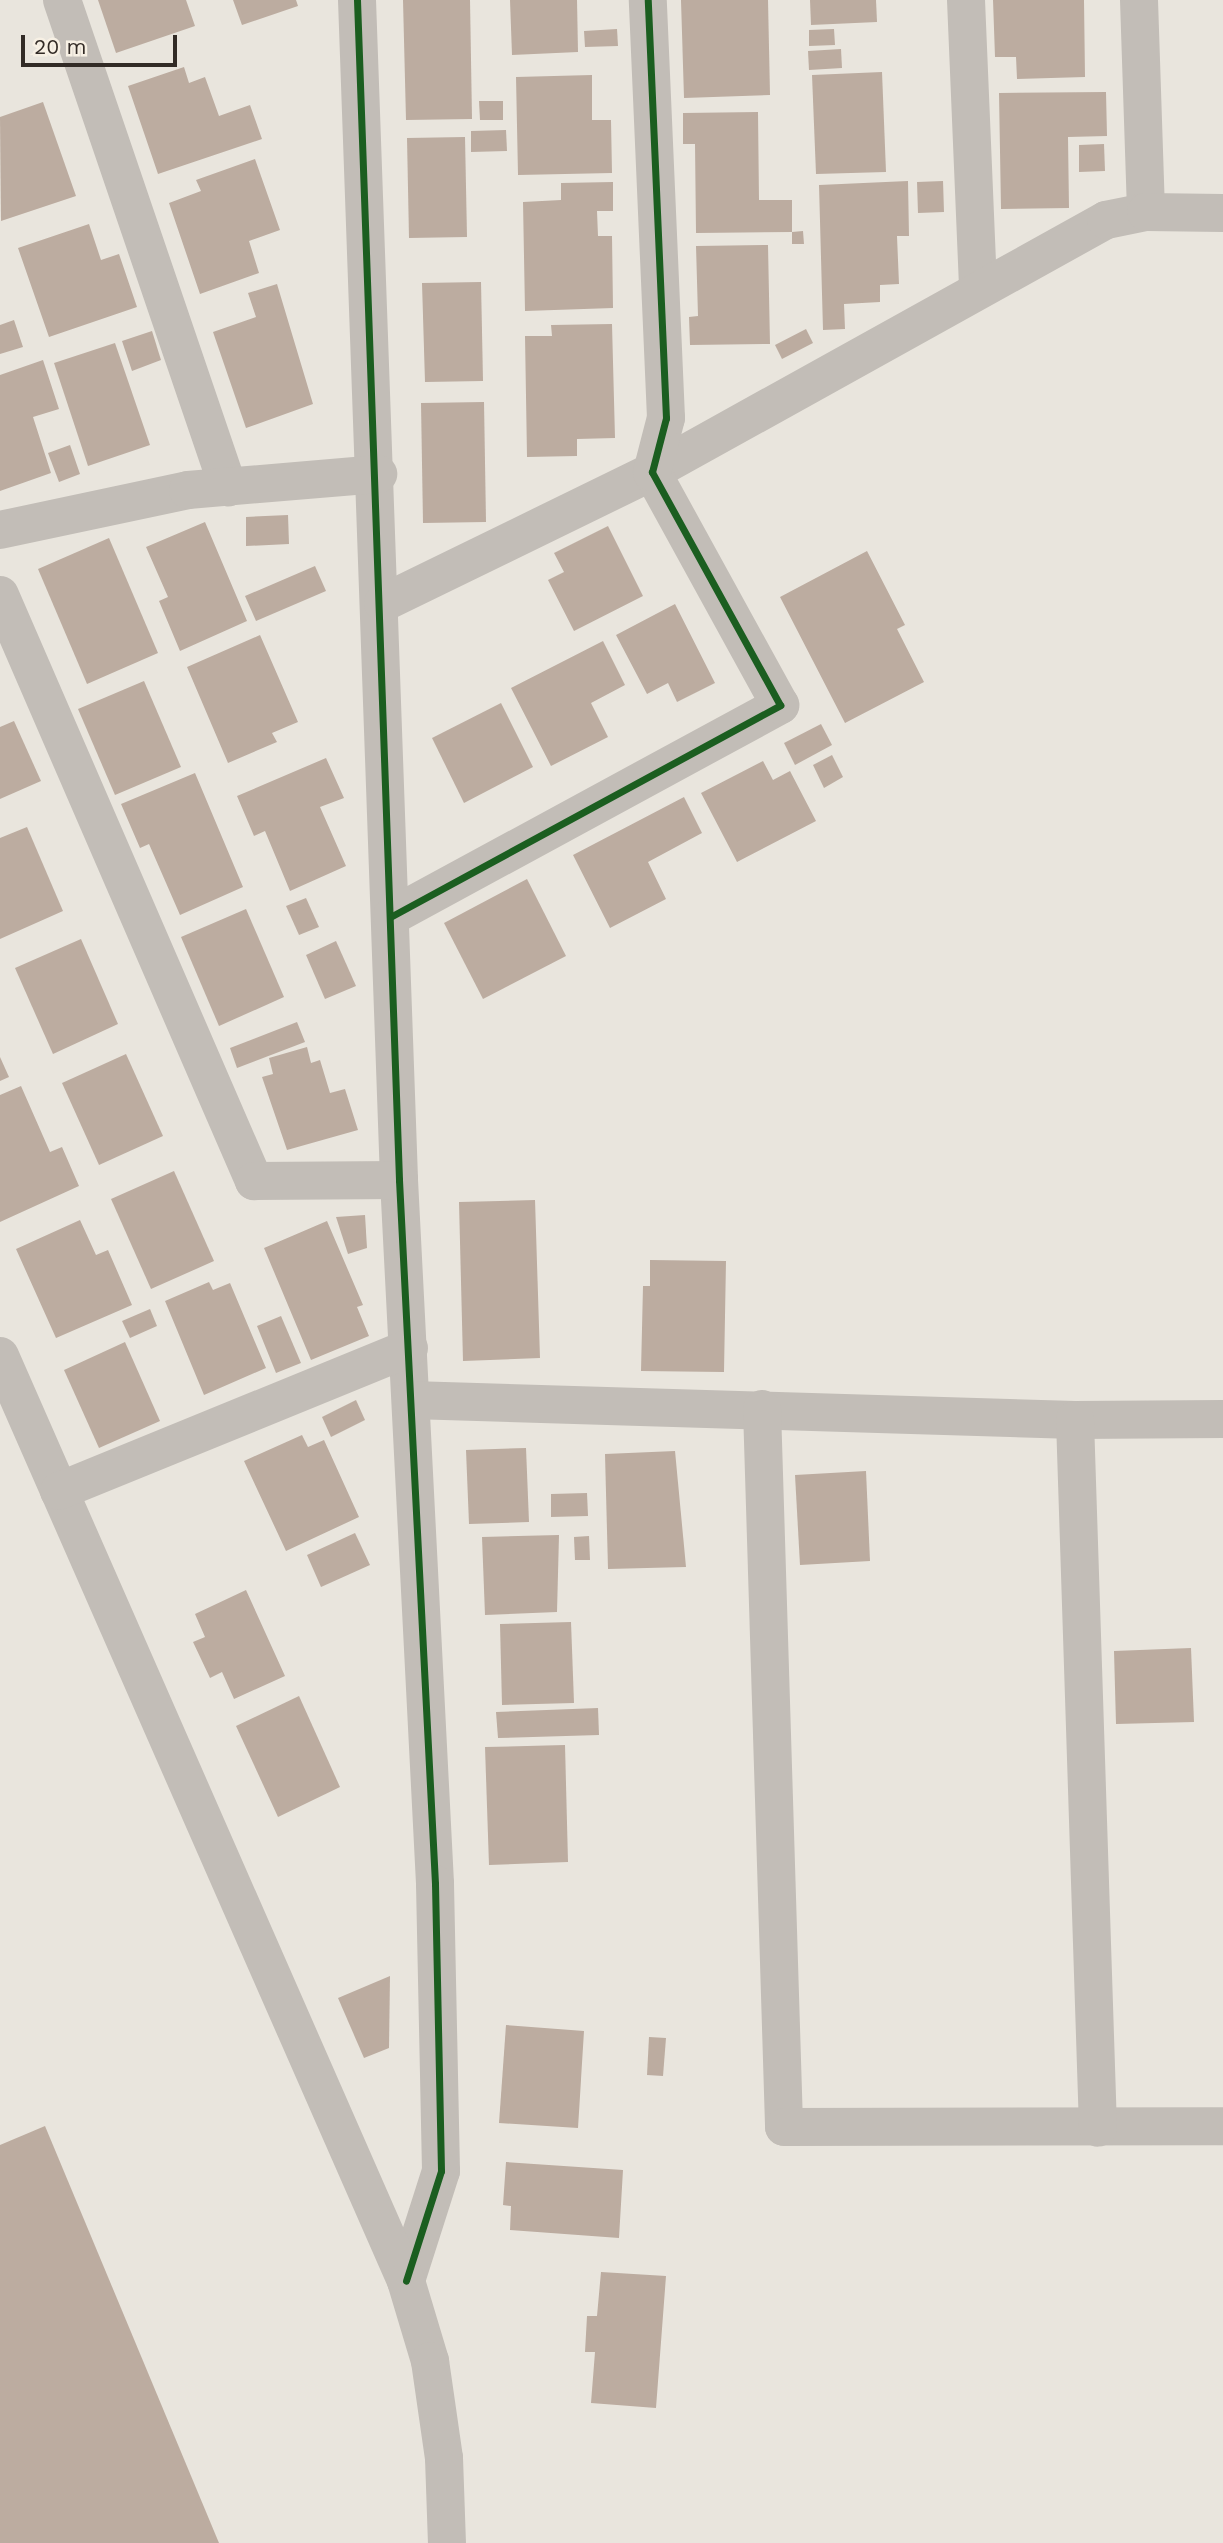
<!DOCTYPE html>
<style>
body{margin:0}
#map{position:relative;width:1223px;height:2543px;overflow:hidden;background:#e9e5dd;font-family:"Work Sans",sans-serif}
div>[style]{position:absolute}
.building>*{inset:0;background:#bcaca0}
.minor>*{height:38px;margin:-19px;padding:0 19px;transform-origin:19px;border-radius:19px;background:#c2bdb7}
.cycleway>*{height:7px;margin:-3.5px;padding:0 3.5px;transform-origin:3.5px;border-radius:3.5px;background:#1b5e20}
span{translate:-50% -50%;white-space:nowrap;text-align:center;line-height:1.15;-webkit-text-stroke:7px #f7f0e4;paint-order:stroke}
.scale{position:absolute;left:21px;top:35px;width:156px;height:32px;box-sizing:border-box;border:4px solid #322b26;border-top:0;padding-left:9px;font-size:21px;line-height:24px;white-space:nowrap;color:#322b26;-webkit-text-stroke:5px #f7f0e4;paint-order:stroke}
</style>
<div id="map">
<div class="building">
<div style="clip-path:polygon(98px 0,186px 0,195px 26px,116px 53px)"></div>
<div style="clip-path:polygon(233px 0,296px 0,298px 6px,242px 25px)"></div>
<div style="clip-path:polygon(403px 0,470px 0,472px 119px,406px 120px)"></div>
<div style="clip-path:polygon(510px 0,577px 0,578px 52px,512px 55px)"></div>
<div style="clip-path:polygon(681px 0,768px 0,770px 95px,684px 98px)"></div>
<div style="clip-path:polygon(810px 0,876px 0,877px 22px,811px 25px)"></div>
<div style="clip-path:polygon(993px 0,1084px 0,1085px 77px,1017px 79px,1016px 57px,995px 57px)"></div>
<div style="clip-path:polygon(617px 29px,618px 46px,585px 47px,584px 31px)"></div>
<div style="clip-path:polygon(834px 29px,835px 45px,809px 46px,809px 30px)"></div>
<div style="clip-path:polygon(841px 49px,842px 68px,809px 70px,808px 51px)"></div>
<div style="clip-path:polygon(184px 67px,189px 83px,205px 77px,219px 116px,250px 105px,262px 139px,158px 174px,128px 86px)"></div>
<div style="clip-path:polygon(882px 72px,886px 172px,816px 174px,812px 75px)"></div>
<div style="clip-path:polygon(592px 75px,592px 120px,611px 120px,612px 173px,518px 175px,516px 77px)"></div>
<div style="clip-path:polygon(1106px 92px,1107px 136px,1068px 137px,1069px 208px,1001px 209px,999px 93px)"></div>
<div style="clip-path:polygon(479px 101px,503px 101px,503px 120px,480px 120px)"></div>
<div style="clip-path:polygon(43px 102px,76px 196px,1px 221px,0 117px)"></div>
<div style="clip-path:polygon(758px 112px,759px 200px,792px 200px,792px 232px,803px 231px,804px 244px,792px 244px,792px 232px,696px 233px,695px 144px,683px 144px,683px 113px)"></div>
<div style="clip-path:polygon(506px 130px,507px 151px,471px 152px,471px 131px)"></div>
<div style="clip-path:polygon(465px 137px,467px 237px,409px 238px,407px 138px)"></div>
<div style="clip-path:polygon(1104px 144px,1105px 171px,1079px 172px,1079px 145px)"></div>
<div style="clip-path:polygon(255px 159px,280px 230px,249px 241px,259px 273px,200px 294px,169px 203px,201px 191px,196px 180px)"></div>
<div style="clip-path:polygon(908px 181px,909px 236px,897px 236px,899px 284px,880px 285px,880px 302px,844px 304px,845px 329px,823px 330px,819px 185px)"></div>
<div style="clip-path:polygon(943px 181px,944px 212px,918px 213px,917px 182px)"></div>
<div style="clip-path:polygon(613px 182px,613px 211px,597px 211px,598px 236px,612px 236px,613px 308px,525px 311px,523px 202px,561px 200px,561px 183px)"></div>
<div style="clip-path:polygon(89px 224px,101px 260px,119px 254px,137px 307px,49px 337px,18px 248px)"></div>
<div style="clip-path:polygon(768px 245px,770px 344px,690px 345px,689px 317px,698px 316px,696px 246px)"></div>
<div style="clip-path:polygon(481px 282px,483px 381px,425px 382px,422px 283px)"></div>
<div style="clip-path:polygon(277px 284px,313px 404px,246px 428px,213px 332px,256px 317px,248px 293px)"></div>
<div style="clip-path:polygon(14px 320px,23px 347px,0 354px,0 325px)"></div>
<div style="clip-path:polygon(612px 324px,615px 438px,577px 439px,577px 456px,527px 457px,525px 336px,552px 336px,551px 325px)"></div>
<div style="clip-path:polygon(806px 329px,813px 343px,782px 359px,775px 345px)"></div>
<div style="clip-path:polygon(152px 331px,161px 360px,132px 371px,122px 341px)"></div>
<div style="clip-path:polygon(115px 343px,150px 445px,88px 466px,54px 363px)"></div>
<div style="clip-path:polygon(43px 360px,59px 409px,33px 417px,51px 473px,0 491px,0 375px)"></div>
<div style="clip-path:polygon(484px 402px,486px 522px,423px 523px,421px 403px)"></div>
<div style="clip-path:polygon(70px 445px,80px 474px,59px 482px,48px 453px)"></div>
<div style="clip-path:polygon(288px 515px,289px 544px,246px 546px,246px 517px)"></div>
<div style="clip-path:polygon(205px 522px,247px 621px,180px 651px,159px 601px,168px 597px,146px 547px)"></div>
<div style="clip-path:polygon(608px 526px,643px 596px,574px 631px,548px 580px,564px 572px,554px 553px)"></div>
<div style="clip-path:polygon(109px 538px,158px 653px,87px 684px,38px 569px)"></div>
<div style="clip-path:polygon(867px 551px,905px 625px,897px 629px,924px 682px,845px 723px,780px 597px)"></div>
<div style="clip-path:polygon(315px 566px,326px 591px,256px 621px,245px 596px)"></div>
<div style="clip-path:polygon(675px 604px,715px 683px,677px 702px,668px 683px,647px 694px,616px 635px)"></div>
<div style="clip-path:polygon(260px 635px,298px 722px,272px 733px,277px 742px,228px 763px,187px 667px)"></div>
<div style="clip-path:polygon(603px 641px,625px 685px,591px 703px,608px 737px,551px 766px,511px 688px)"></div>
<div style="clip-path:polygon(144px 681px,181px 767px,115px 795px,78px 709px)"></div>
<div style="clip-path:polygon(501px 703px,533px 767px,464px 803px,432px 738px)"></div>
<div style="clip-path:polygon(14px 721px,41px 781px,0 799px,0 727px)"></div>
<div style="clip-path:polygon(821px 724px,832px 745px,795px 765px,784px 743px)"></div>
<div style="clip-path:polygon(832px 755px,843px 777px,824px 788px,813px 765px)"></div>
<div style="clip-path:polygon(326px 758px,344px 798px,320px 807px,346px 866px,290px 891px,265px 831px,254px 836px,237px 796px)"></div>
<div style="clip-path:polygon(763px 761px,773px 780px,790px 771px,816px 821px,737px 862px,701px 793px)"></div>
<div style="clip-path:polygon(195px 773px,243px 887px,180px 915px,149px 844px,140px 848px,121px 804px)"></div>
<div style="clip-path:polygon(684px 797px,702px 833px,648px 862px,666px 899px,610px 928px,573px 855px)"></div>
<div style="clip-path:polygon(27px 827px,63px 911px,0 939px,0 838px)"></div>
<div style="clip-path:polygon(527px 879px,566px 956px,483px 999px,444px 923px)"></div>
<div style="clip-path:polygon(306px 898px,319px 927px,299px 935px,286px 906px)"></div>
<div style="clip-path:polygon(246px 909px,284px 997px,219px 1026px,181px 937px)"></div>
<div style="clip-path:polygon(81px 939px,118px 1024px,53px 1054px,15px 968px)"></div>
<div style="clip-path:polygon(336px 941px,356px 986px,325px 999px,306px 955px)"></div>
<div style="clip-path:polygon(297px 1022px,305px 1042px,237px 1068px,230px 1048px)"></div>
<div style="clip-path:polygon(307px 1047px,311px 1063px,320px 1060px,330px 1093px,345px 1089px,358px 1130px,287px 1150px,262px 1077px,273px 1074px,269px 1058px)"></div>
<div style="clip-path:polygon(126px 1054px,163px 1136px,99px 1165px,62px 1083px)"></div>
<div style="clip-path:polygon(0 1057px,9px 1077px,0 1081px)"></div>
<div style="clip-path:polygon(21px 1086px,50px 1152px,62px 1147px,79px 1186px,0 1222px,0 1095px)"></div>
<div style="clip-path:polygon(174px 1171px,214px 1261px,151px 1289px,111px 1199px)"></div>
<div style="clip-path:polygon(535px 1200px,540px 1358px,463px 1361px,459px 1202px)"></div>
<div style="clip-path:polygon(365px 1215px,367px 1248px,348px 1254px,336px 1217px)"></div>
<div style="clip-path:polygon(80px 1220px,96px 1255px,108px 1250px,132px 1305px,56px 1338px,16px 1249px)"></div>
<div style="clip-path:polygon(327px 1221px,363px 1305px,357px 1307px,369px 1336px,311px 1360px,264px 1248px)"></div>
<div style="clip-path:polygon(650px 1260px,726px 1261px,724px 1372px,641px 1371px,643px 1286px,650px 1286px)"></div>
<div style="clip-path:polygon(209px 1282px,213px 1290px,230px 1283px,266px 1368px,204px 1395px,165px 1301px)"></div>
<div style="clip-path:polygon(150px 1309px,157px 1326px,130px 1338px,122px 1321px)"></div>
<div style="clip-path:polygon(281px 1316px,301px 1363px,276px 1373px,257px 1326px)"></div>
<div style="clip-path:polygon(125px 1342px,160px 1421px,99px 1448px,64px 1370px)"></div>
<div style="clip-path:polygon(356px 1400px,365px 1420px,331px 1437px,322px 1417px)"></div>
<div style="clip-path:polygon(302px 1435px,308px 1447px,324px 1440px,359px 1517px,286px 1551px,244px 1461px)"></div>
<div style="clip-path:polygon(526px 1448px,529px 1522px,469px 1524px,466px 1450px)"></div>
<div style="clip-path:polygon(675px 1451px,686px 1567px,608px 1569px,605px 1454px)"></div>
<div style="clip-path:polygon(866px 1471px,870px 1561px,800px 1565px,795px 1475px)"></div>
<div style="clip-path:polygon(587px 1493px,588px 1516px,551px 1517px,551px 1494px)"></div>
<div style="clip-path:polygon(355px 1533px,370px 1565px,321px 1587px,307px 1555px)"></div>
<div style="clip-path:polygon(559px 1535px,557px 1612px,485px 1615px,482px 1537px)"></div>
<div style="clip-path:polygon(589px 1536px,590px 1560px,575px 1560px,574px 1537px)"></div>
<div style="clip-path:polygon(246px 1590px,285px 1676px,234px 1699px,222px 1672px,210px 1678px,193px 1642px,205px 1637px,195px 1614px)"></div>
<div style="clip-path:polygon(571px 1622px,574px 1703px,502px 1705px,500px 1624px)"></div>
<div style="clip-path:polygon(1191px 1648px,1194px 1722px,1116px 1724px,1114px 1651px)"></div>
<div style="clip-path:polygon(299px 1696px,340px 1787px,278px 1817px,236px 1726px)"></div>
<div style="clip-path:polygon(598px 1708px,599px 1735px,498px 1738px,496px 1712px)"></div>
<div style="clip-path:polygon(565px 1745px,568px 1862px,489px 1865px,485px 1747px)"></div>
<div style="clip-path:polygon(390px 1976px,389px 2048px,364px 2058px,338px 1998px)"></div>
<div style="clip-path:polygon(506px 2025px,584px 2031px,578px 2128px,499px 2123px)"></div>
<div style="clip-path:polygon(649px 2037px,666px 2038px,663px 2076px,647px 2075px)"></div>
<div style="clip-path:polygon(45px 2126px,219px 2543px,0 2543px,0 2145px)"></div>
<div style="clip-path:polygon(506px 2162px,623px 2170px,619px 2238px,510px 2230px,511px 2206px,503px 2205px)"></div>
<div style="clip-path:polygon(601px 2272px,666px 2276px,656px 2408px,591px 2403px,595px 2352px,585px 2352px,587px 2316px,597px 2316px)"></div>
</div>
<div class="minor">
<div style="left:62px;top:0;width:515px;rotate:71.18deg"></div>
<div style="left:357px;top:0;width:1181px;rotate:87.96deg"></div>
<div style="left:399px;top:1180px;width:705px;rotate:87.07deg"></div>
<div style="left:435px;top:1884px;width:287px;rotate:88.8deg"></div>
<div style="left:441px;top:2171px;width:115px;rotate:107.7deg"></div>
<div style="left:966px;top:0;width:289px;rotate:87.6deg"></div>
<div style="left:1139px;top:0;width:212px;rotate:88.1deg"></div>
<div style="left:0;top:530px;width:192px;rotate:-12deg"></div>
<div style="left:188px;top:490px;width:191px;rotate:-4.8deg"></div>
<div style="left:0;top:595px;width:639px;rotate:66.57deg"></div>
<div style="left:254px;top:1181px;width:145px;rotate:-0.4deg"></div>
<div style="left:383px;top:603px;width:299px;rotate:-26deg"></div>
<div style="left:652px;top:472px;width:519px;rotate:-29.03deg"></div>
<div style="left:1106px;top:220px;width:41px;rotate:-11.3deg"></div>
<div style="left:1146px;top:212px;width:77px;rotate:0.7deg"></div>
<div style="left:392px;top:916px;width:442px;rotate:-28.5deg"></div>
<div style="left:780px;top:705px;width:266px;rotate:-118.8deg"></div>
<div style="left:652px;top:472px;width:56px;rotate:-75.5deg"></div>
<div style="left:666px;top:418px;width:418px;rotate:-92.5deg"></div>
<div style="left:0;top:1356px;width:1010px;rotate:66.3deg"></div>
<div style="left:406px;top:2281px;width:84px;rotate:73.3deg"></div>
<div style="left:430px;top:2361px;width:98px;rotate:81.8deg"></div>
<div style="left:444px;top:2458px;width:85px;rotate:88deg"></div>
<div style="left:411px;top:1400px;width:664px;rotate:1.73deg"></div>
<div style="left:1075px;top:1420px;width:148px;rotate:-0.4deg"></div>
<div style="left:762px;top:1409px;width:718px;rotate:88.24deg"></div>
<div style="left:784px;top:2127px;width:439px;rotate:-0.1deg"></div>
<div style="left:1075px;top:1420px;width:708px;rotate:88.14deg"></div>
<div style="left:59px;top:1491px;width:378px;rotate:-22.2deg"></div>
</div>
<div class="cycleway">
<div style="left:357px;top:0;width:1181px;rotate:87.96deg"></div>
<div style="left:399px;top:1180px;width:705px;rotate:87.07deg"></div>
<div style="left:435px;top:1884px;width:287px;rotate:88.8deg"></div>
<div style="left:441px;top:2171px;width:115px;rotate:107.7deg"></div>
<div style="left:392px;top:916px;width:442px;rotate:-28.5deg"></div>
<div style="left:780px;top:705px;width:266px;rotate:-118.8deg"></div>
<div style="left:652px;top:472px;width:56px;rotate:-75.5deg"></div>
<div style="left:666px;top:418px;width:418px;rotate:-92.5deg"></div>
</div>
<div class="scale">20 m</div>
</div>
